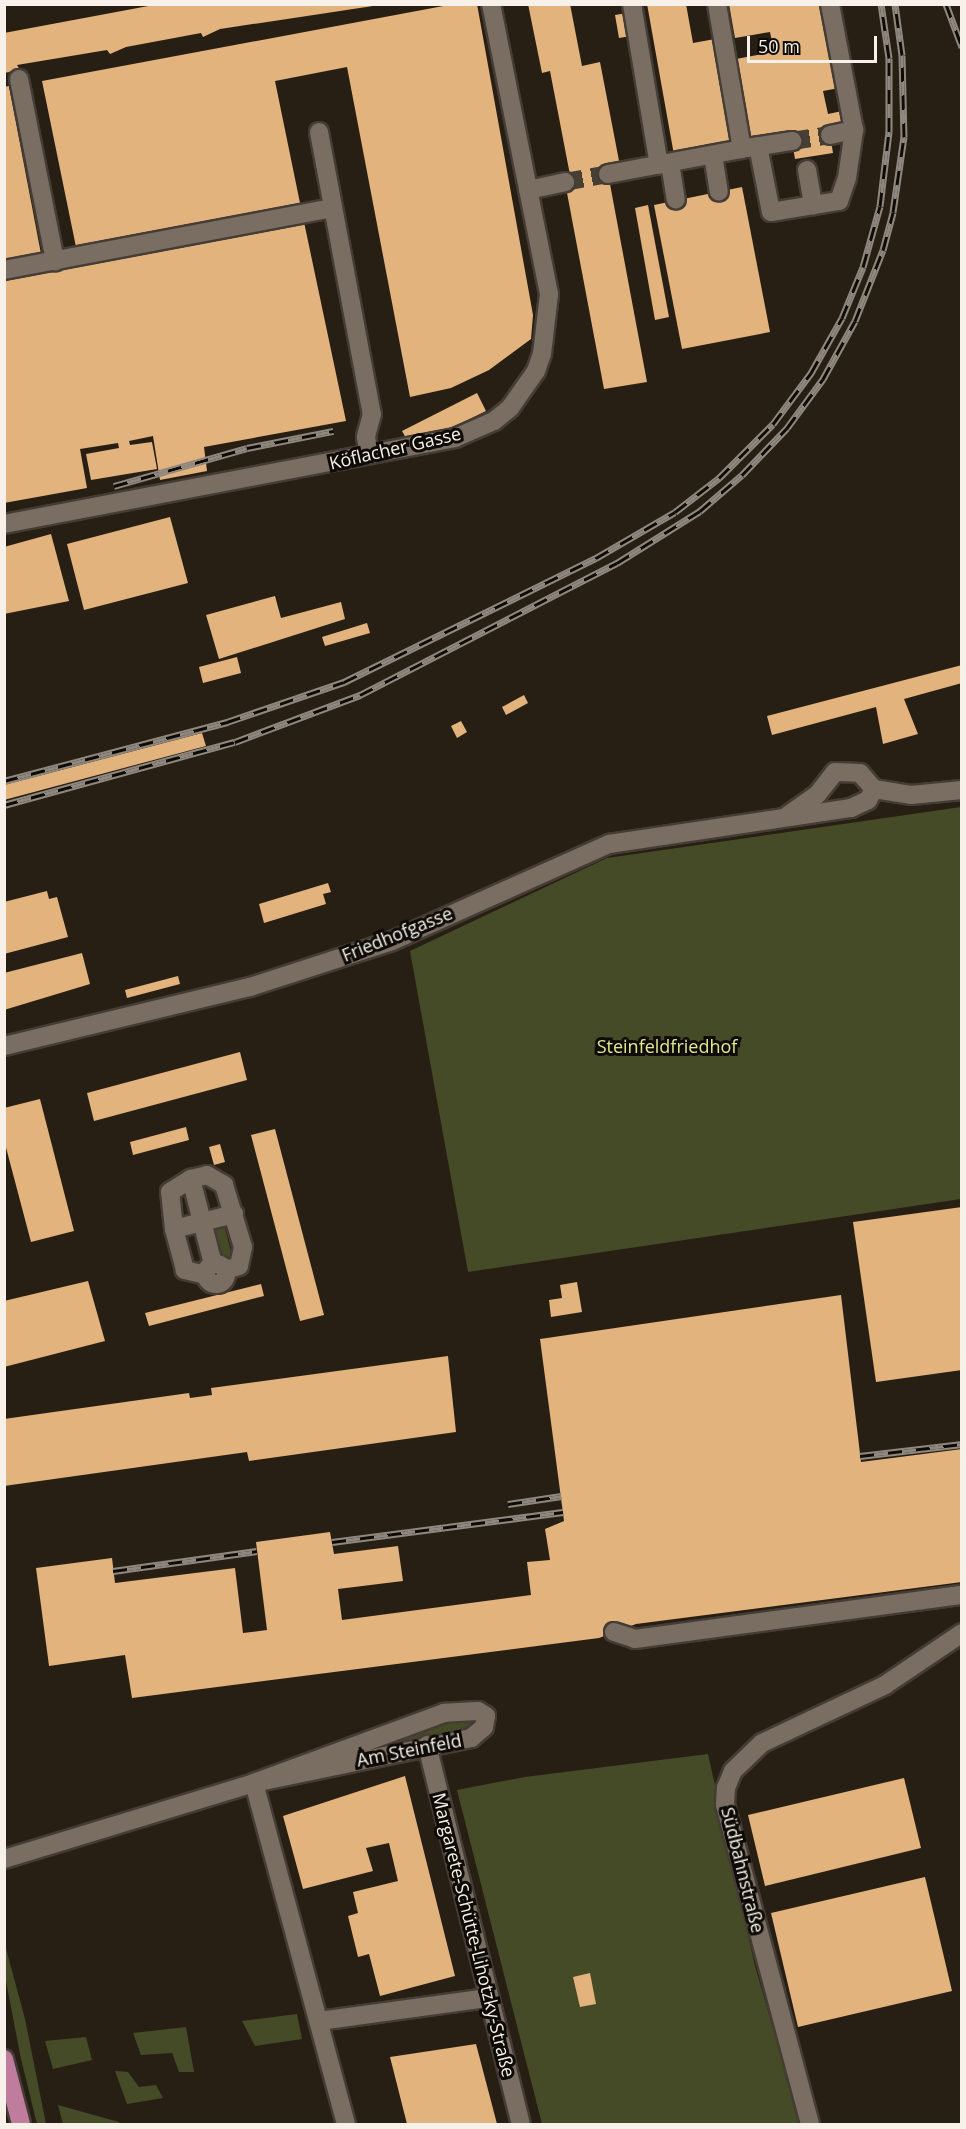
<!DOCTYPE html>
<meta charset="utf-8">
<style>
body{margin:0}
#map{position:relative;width:966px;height:2129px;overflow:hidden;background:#281f14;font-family:"Open Sans",sans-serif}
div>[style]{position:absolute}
.green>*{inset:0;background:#454b26}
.building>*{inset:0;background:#e2b37d}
.minor-tunnel>*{height:18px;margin-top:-9px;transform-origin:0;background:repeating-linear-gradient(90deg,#473e34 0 18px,transparent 0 27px)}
.roads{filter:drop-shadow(2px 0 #443c35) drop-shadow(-2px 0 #443c35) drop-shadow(0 2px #443c35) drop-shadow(0 -2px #443c35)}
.minor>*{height:18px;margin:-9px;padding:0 9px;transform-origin:9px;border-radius:9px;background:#7a6e62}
.minor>.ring{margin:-9px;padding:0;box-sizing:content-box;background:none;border:18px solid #7a6e62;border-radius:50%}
.major>*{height:18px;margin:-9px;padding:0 9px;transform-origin:9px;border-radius:9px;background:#c07c9d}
.rail>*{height:7px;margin-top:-3.5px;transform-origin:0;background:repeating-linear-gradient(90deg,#0e0a06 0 14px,#8f887f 0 28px);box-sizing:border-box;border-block:2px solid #8f887f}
span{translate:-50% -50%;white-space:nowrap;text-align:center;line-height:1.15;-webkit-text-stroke:6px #0e0a06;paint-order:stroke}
.street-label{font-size:18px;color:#f7f1ea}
.park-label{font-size:18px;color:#dbeb8e}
.frame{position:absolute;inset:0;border:6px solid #f7f1ea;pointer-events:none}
.scale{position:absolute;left:747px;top:36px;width:130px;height:27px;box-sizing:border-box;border:3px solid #f7f1ea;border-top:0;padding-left:8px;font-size:18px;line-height:21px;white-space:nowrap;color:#f7f1ea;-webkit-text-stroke:4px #0e0a06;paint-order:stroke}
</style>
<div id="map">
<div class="green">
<div style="clip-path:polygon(961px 807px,961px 1199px,468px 1272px,410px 951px,607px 858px)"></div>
<div style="clip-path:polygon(223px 1221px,233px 1259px,225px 1261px,211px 1225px)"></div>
<div style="clip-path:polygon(466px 1715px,473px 1724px,460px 1730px,370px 1753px,365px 1748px)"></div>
<div style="clip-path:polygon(708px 1754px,755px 1966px,801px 2124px,542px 2124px,457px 1790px,525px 1777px)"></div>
<div style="clip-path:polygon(4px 1941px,25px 2019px,46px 2124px,37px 2124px,21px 2059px,5px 1976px)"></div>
<div style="clip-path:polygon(297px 2014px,302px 2039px,255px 2046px,242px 2021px)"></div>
<div style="clip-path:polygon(186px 2027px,194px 2072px,179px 2072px,172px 2053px,141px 2055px,133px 2033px)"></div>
<div style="clip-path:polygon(86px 2037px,92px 2060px,53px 2069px,45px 2041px)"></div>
<div style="clip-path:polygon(115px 2071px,128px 2072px,139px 2087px,156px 2085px,163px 2098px,127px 2104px)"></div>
<div style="clip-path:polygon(58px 2105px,119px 2122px,119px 2124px,63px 2124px)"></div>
</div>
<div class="building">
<div style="clip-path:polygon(159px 4px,373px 4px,373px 6px,220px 29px,203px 37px,201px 33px,126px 47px,110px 54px,107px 50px,17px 65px,20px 70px,4px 73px,4px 33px)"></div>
<div style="clip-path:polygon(454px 4px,477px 4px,533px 315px,531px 339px,489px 370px,451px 388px,410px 397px,347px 67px,275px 81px,300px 203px,76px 247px,42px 81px)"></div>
<div style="clip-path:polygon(528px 4px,570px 4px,582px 66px,600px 62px,620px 166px,607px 168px,647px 382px,604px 389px,564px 177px,570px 175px,550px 71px,542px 73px)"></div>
<div style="clip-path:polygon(647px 4px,686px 4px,693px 43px,715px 39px,733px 145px,674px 155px)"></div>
<div style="clip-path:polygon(729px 4px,824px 4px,839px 88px,823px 91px,828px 114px,847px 110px,849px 126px,829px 129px,833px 153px,795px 159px,791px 135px,750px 143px,736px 59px,774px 52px,770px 32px,735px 38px)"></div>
<div style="clip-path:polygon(627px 13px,631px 36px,619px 38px,615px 15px)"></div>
<div style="clip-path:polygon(9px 86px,41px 254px,4px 260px,4px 87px)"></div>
<div style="clip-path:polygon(742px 187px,770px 332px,682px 349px,654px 205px)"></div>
<div style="clip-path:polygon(648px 205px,669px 317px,655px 320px,635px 208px)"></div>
<div style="clip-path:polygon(304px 222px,346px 421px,204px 447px,207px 471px,160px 480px,153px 436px,129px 441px,130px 445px,152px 442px,157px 469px,91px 480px,86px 454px,119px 448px,118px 443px,80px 449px,87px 488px,4px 503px,4px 280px)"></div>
<div style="clip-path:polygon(477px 393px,486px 411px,437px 435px,407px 440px,402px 431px)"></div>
<div style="clip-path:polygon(170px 517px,188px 583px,84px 610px,67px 544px)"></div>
<div style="clip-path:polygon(51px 534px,69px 601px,4px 614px,4px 547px)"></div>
<div style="clip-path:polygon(275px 596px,281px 618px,341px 602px,345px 619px,219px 659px,206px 615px)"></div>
<div style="clip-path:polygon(367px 623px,370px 633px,325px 646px,322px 637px)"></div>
<div style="clip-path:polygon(237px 657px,241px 673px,203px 683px,199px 667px)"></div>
<div style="clip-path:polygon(962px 665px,962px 683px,904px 699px,918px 734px,883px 744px,876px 707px,772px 735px,767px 716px)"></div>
<div style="clip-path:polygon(524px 695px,528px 703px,506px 715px,502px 707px)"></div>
<div style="clip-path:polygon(461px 721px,467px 732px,457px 738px,451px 726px)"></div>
<div style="clip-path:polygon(202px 733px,206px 746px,4px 800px,4px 785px)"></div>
<div style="clip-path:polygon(328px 883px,331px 892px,323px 894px,326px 904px,264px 923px,259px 904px)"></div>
<div style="clip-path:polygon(47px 891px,49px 899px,57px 897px,68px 937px,4px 954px,4px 902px)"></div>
<div style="clip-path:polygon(82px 953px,90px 984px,4px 1010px,4px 973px)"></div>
<div style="clip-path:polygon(178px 976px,180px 984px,127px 998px,125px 990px)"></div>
<div style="clip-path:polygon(240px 1052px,247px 1080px,94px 1121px,87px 1093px)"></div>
<div style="clip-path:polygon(40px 1099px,74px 1231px,31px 1242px,4px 1140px,4px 1108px)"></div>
<div style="clip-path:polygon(186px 1127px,189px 1140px,133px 1155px,130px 1142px)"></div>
<div style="clip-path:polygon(275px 1129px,324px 1315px,300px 1321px,251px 1135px)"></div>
<div style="clip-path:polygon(220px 1144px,225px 1162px,214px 1165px,209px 1147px)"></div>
<div style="clip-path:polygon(962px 1207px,962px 1370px,876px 1382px,853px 1222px)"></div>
<div style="clip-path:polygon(88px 1281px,105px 1341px,4px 1367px,4px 1301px)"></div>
<div style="clip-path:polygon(577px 1282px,582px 1312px,551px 1317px,549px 1300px,562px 1298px,560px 1285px)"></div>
<div style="clip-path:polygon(261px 1284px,264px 1296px,149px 1326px,145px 1313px)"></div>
<div style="clip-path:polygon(841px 1295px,861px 1462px,962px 1449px,962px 1582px,636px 1624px,599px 1638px,132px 1698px,125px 1655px,49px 1666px,36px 1568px,112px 1558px,115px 1583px,235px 1568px,243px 1633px,267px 1630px,256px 1542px,330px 1532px,334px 1554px,398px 1546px,403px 1581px,338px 1589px,342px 1620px,531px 1595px,527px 1562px,550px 1560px,545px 1529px,564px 1521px,540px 1339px)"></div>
<div style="clip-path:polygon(448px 1356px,456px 1432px,249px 1461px,247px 1452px,4px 1486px,4px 1419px,189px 1393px,190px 1398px,212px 1395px,211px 1388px)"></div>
<div style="clip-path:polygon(405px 1776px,455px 1976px,380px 1996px,369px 1954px,358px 1957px,348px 1916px,358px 1913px,353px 1892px,398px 1881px,389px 1843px,366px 1848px,373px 1871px,303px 1889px,283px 1816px)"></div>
<div style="clip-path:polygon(904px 1778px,921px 1848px,765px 1886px,748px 1815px)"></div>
<div style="clip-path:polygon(925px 1877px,952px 1991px,798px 2027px,771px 1913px)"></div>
<div style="clip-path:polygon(590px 1973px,596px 2004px,580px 2007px,573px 1977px)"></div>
<div style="clip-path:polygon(476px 2044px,497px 2124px,407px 2124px,390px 2057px)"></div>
</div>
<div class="minor-tunnel">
<div style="left:792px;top:141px;width:38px;rotate:-9deg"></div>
<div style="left:565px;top:182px;width:44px;rotate:-10.5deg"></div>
</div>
<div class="roads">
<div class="minor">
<div style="left:632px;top:4px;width:163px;rotate:80.5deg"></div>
<div style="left:19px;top:79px;width:186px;rotate:78.8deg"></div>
<div style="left:319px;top:132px;width:287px;rotate:79.4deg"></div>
<div style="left:372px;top:414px;width:24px;rotate:105deg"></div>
<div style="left:366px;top:437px;width:18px;rotate:81deg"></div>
<div style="left:830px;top:135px;width:25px;rotate:-12deg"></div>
<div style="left:854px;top:130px;width:128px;rotate:-100.8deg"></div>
<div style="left:758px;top:146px;width:67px;rotate:78.9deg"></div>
<div style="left:771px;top:212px;width:69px;rotate:-9.2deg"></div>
<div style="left:839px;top:201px;width:24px;rotate:-71deg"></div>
<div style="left:847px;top:178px;width:49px;rotate:-81.7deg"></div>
<div style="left:747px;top:148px;width:46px;rotate:-8.8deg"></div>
<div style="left:713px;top:155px;width:37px;rotate:81deg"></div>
<div style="left:670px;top:163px;width:37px;rotate:81deg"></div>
<div style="left:807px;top:170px;width:36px;rotate:80deg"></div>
<div style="left:608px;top:174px;width:136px;rotate:-10.6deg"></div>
<div style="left:742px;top:149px;width:147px;rotate:-99.8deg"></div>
<div style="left:528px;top:190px;width:38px;rotate:-12deg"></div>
<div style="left:4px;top:270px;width:334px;rotate:-10.7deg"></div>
<div style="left:4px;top:524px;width:459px;rotate:-10.8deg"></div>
<div style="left:455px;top:438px;width:43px;rotate:-23.6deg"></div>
<div style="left:494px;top:421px;width:21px;rotate:-39deg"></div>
<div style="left:510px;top:408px;width:45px;rotate:-54.9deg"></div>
<div style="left:536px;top:371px;width:18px;rotate:-71deg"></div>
<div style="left:542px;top:354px;width:60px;rotate:-83.3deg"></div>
<div style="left:549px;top:294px;width:296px;rotate:-101.3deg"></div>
<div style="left:874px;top:789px;width:37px;rotate:9deg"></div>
<div style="left:911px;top:795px;width:51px;rotate:-5.6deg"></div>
<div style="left:788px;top:815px;width:35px;rotate:-35deg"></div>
<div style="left:817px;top:795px;width:29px;rotate:-52deg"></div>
<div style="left:835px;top:772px;width:25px;rotate:2deg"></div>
<div style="left:860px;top:773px;width:21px;rotate:49deg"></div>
<div style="left:4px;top:1046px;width:253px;rotate:-13.5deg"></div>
<div style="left:250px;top:987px;width:149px;rotate:-17.9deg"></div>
<div style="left:392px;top:941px;width:238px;rotate:-24.1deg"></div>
<div style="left:609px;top:844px;width:245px;rotate:-8.5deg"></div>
<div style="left:851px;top:808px;width:19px;rotate:-25deg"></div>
<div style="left:868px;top:800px;width:13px;rotate:-61deg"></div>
<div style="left:174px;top:1229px;width:37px;rotate:-96deg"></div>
<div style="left:170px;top:1192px;width:25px;rotate:-32deg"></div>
<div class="ring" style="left:206px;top:1264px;width:2px;height:2px"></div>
<div style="left:213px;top:1264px;width:88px;rotate:-104.5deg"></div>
<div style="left:191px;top:1179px;width:16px;rotate:-14deg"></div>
<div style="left:207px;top:1175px;width:20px;rotate:30deg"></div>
<div style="left:224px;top:1185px;width:65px;rotate:73deg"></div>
<div style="left:243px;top:1247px;width:19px;rotate:102deg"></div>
<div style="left:239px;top:1266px;width:14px;rotate:163deg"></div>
<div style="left:206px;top:1275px;width:22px;rotate:-167deg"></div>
<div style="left:185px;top:1270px;width:42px;rotate:-105deg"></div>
<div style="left:174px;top:1229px;width:62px;rotate:-14deg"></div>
<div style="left:614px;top:1632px;width:22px;rotate:18deg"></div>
<div style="left:635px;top:1639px;width:330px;rotate:-7.7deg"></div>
<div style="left:427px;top:1745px;width:390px;rotate:76.1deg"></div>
<div style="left:254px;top:1783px;width:353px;rotate:74.9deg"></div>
<div style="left:4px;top:1859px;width:261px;rotate:-16.9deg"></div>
<div style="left:254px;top:1783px;width:222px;rotate:-11.7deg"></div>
<div style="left:471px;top:1738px;width:17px;rotate:-40deg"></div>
<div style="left:484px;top:1727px;width:11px;rotate:-80deg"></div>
<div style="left:486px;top:1716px;width:9px;rotate:-148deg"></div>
<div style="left:478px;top:1711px;width:34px;rotate:177deg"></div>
<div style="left:444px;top:1713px;width:202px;rotate:159.8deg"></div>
<div style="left:319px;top:2021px;width:171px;rotate:-7.8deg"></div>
<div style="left:810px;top:2124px;width:330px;rotate:-104.9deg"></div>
<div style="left:725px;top:1805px;width:17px;rotate:-87deg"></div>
<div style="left:726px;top:1788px;width:18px;rotate:-68deg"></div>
<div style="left:733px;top:1771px;width:40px;rotate:-44deg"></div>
<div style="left:762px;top:1743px;width:136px;rotate:-25.2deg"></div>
<div style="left:885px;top:1685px;width:93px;rotate:-34deg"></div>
</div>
<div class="major">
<div style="left:4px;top:2059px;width:67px;rotate:75.3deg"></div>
</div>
</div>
<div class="rail">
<div style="left:946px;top:4px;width:46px;rotate:69.6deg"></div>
<div style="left:114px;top:486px;width:138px;rotate:-15.9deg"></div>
<div style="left:247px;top:448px;width:88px;rotate:-11.2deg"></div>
<div style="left:4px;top:781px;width:231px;rotate:-14.8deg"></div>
<div style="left:227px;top:722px;width:124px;rotate:-18.9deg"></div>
<div style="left:344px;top:682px;width:281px;rotate:-26.2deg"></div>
<div style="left:596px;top:558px;width:91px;rotate:-30.2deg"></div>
<div style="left:675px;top:512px;width:56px;rotate:-37.7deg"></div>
<div style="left:719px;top:478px;width:76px;rotate:-45deg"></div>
<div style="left:773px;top:424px;width:64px;rotate:-53.3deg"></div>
<div style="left:811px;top:373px;width:63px;rotate:-60.6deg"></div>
<div style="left:842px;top:318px;width:55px;rotate:-67.6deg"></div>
<div style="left:863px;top:267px;width:63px;rotate:-74.4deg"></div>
<div style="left:880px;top:206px;width:75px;rotate:-83.1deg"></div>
<div style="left:889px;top:132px;width:74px;rotate:-90deg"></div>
<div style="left:889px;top:58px;width:55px;rotate:-98.4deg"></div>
<div style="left:4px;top:805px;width:239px;rotate:-15.3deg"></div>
<div style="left:235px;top:742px;width:134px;rotate:-20.6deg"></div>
<div style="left:360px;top:695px;width:289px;rotate:-27.2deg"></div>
<div style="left:617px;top:563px;width:98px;rotate:-32.1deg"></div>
<div style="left:700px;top:511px;width:55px;rotate:-40.6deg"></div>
<div style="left:742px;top:475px;width:65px;rotate:-46.2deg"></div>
<div style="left:787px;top:428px;width:61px;rotate:-53.7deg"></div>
<div style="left:823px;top:379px;width:66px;rotate:-61.1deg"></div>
<div style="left:855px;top:321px;width:76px;rotate:-68.5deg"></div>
<div style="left:883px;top:250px;width:39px;rotate:-75deg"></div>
<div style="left:893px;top:212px;width:76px;rotate:-81.7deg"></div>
<div style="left:904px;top:137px;width:82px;rotate:-91.4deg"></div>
<div style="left:902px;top:55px;width:51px;rotate:-97.8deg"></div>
<div style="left:860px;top:1456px;width:103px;rotate:-6.7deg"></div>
<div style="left:508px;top:1504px;width:54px;rotate:-8.6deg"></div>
<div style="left:332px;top:1542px;width:233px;rotate:-7.4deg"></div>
<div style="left:113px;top:1571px;width:145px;rotate:-7.9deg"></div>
</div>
<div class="street-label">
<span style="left:395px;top:448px;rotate:-13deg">Köflacher Gasse</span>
<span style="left:397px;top:934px;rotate:-22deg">Friedhofgasse</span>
<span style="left:409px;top:1750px;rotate:-11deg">Am Steinfeld</span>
<span style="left:743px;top:1870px;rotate:76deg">Südbahnstraße</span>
<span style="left:474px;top:1935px;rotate:76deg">Margarete-Schütte-Lihotzky-Straße</span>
</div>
<div class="park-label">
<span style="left:667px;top:1046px">Steinfeldfriedhof</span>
</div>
<div class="frame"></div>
<div class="scale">50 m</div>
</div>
